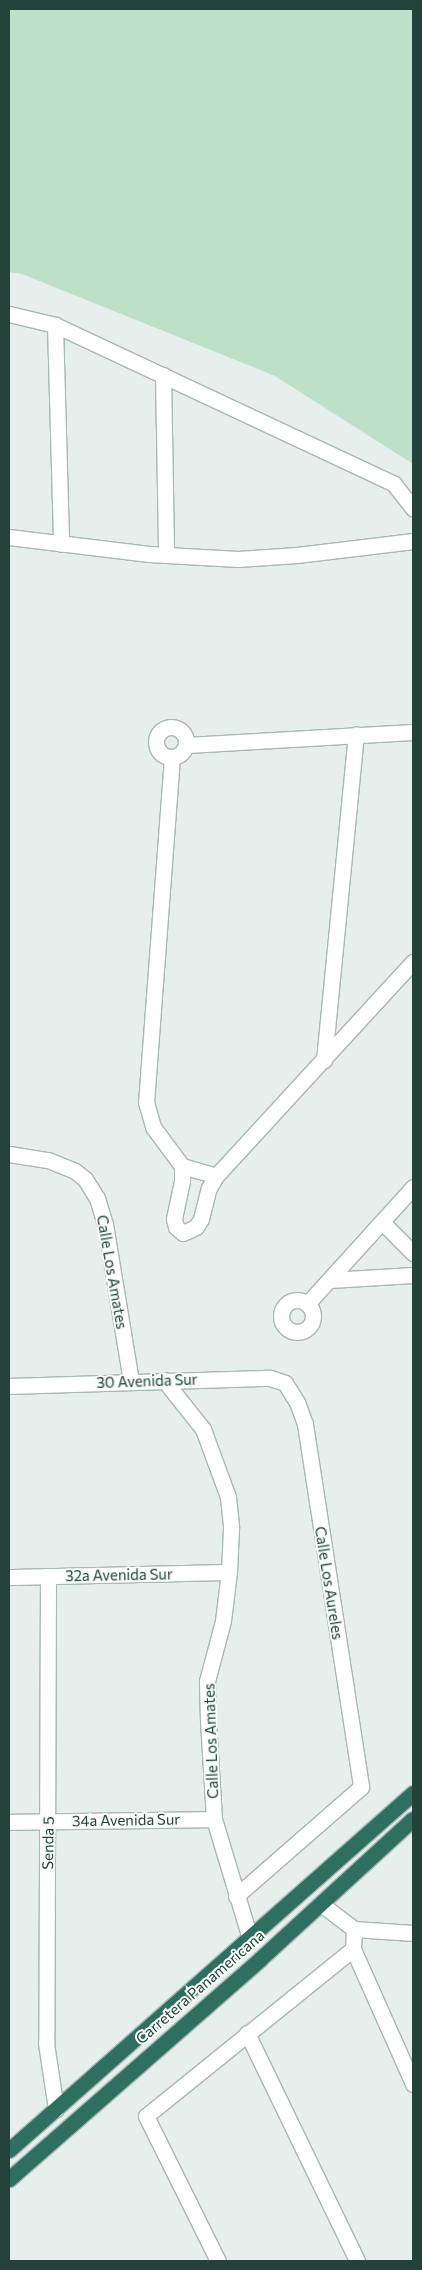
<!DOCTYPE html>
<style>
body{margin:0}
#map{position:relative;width:422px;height:2270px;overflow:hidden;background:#e6efeb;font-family:Commissioner,sans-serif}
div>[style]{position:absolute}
.green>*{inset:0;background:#bfe0c8}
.roads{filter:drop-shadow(1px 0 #a8b8b2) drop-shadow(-1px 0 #a8b8b2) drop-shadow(0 1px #a8b8b2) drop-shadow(0 -1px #a8b8b2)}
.street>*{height:15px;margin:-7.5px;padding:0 7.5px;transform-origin:7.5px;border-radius:7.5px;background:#fff}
.street>.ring{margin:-7.5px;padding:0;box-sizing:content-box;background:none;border:15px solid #fff;border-radius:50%}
.secondary>*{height:15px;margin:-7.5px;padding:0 7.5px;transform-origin:7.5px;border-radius:7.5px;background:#fff}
.highway>*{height:15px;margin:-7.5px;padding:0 7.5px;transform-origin:7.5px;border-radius:7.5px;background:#2f6f62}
span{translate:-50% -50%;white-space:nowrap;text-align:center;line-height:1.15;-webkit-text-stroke:4px #f7fbf9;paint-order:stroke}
.street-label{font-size:15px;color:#24423a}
.frame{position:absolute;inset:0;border:10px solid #24423a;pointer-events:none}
</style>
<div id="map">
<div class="green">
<div style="clip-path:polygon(9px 9px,413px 9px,413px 464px,275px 376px,22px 274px,9px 272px)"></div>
</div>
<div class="roads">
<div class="street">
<div style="left:9px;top:314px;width:47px;rotate:13.4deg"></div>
<div style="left:55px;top:325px;width:374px;rotate:25.1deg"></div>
<div style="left:394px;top:484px;width:31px;rotate:52deg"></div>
<div style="left:55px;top:325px;width:219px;rotate:88.4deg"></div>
<div style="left:163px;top:375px;width:180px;rotate:89deg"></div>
<div class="ring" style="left:156px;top:727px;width:15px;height:15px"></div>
<div style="left:187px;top:745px;width:226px;rotate:-3.3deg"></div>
<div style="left:172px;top:757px;width:346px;rotate:94.3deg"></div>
<div style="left:146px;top:1102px;width:26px;rotate:74deg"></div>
<div style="left:153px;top:1127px;width:49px;rotate:53.4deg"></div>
<div style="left:182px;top:1166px;width:35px;rotate:16deg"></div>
<div style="left:216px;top:1176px;width:291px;rotate:-47.4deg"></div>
<div style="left:324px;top:1060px;width:327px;rotate:-84.4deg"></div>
<div style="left:9px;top:1154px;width:39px;rotate:9deg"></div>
<div style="left:48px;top:1160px;width:29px;rotate:22deg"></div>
<div style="left:75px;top:1171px;width:13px;rotate:39deg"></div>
<div style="left:85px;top:1179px;width:22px;rotate:58deg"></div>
<div style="left:97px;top:1198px;width:27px;rotate:73deg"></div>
<div style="left:105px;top:1224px;width:159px;rotate:80.6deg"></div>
<div style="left:182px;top:1166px;width:15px;rotate:90deg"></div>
<div style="left:182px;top:1181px;width:39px;rotate:102deg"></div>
<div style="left:174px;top:1219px;width:8px;rotate:76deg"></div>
<div style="left:176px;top:1227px;width:9px;rotate:41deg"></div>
<div style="left:183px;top:1233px;width:14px;rotate:-25deg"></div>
<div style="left:196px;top:1227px;width:9px;rotate:-58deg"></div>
<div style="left:201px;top:1219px;width:32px;rotate:-76deg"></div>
<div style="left:209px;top:1188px;width:14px;rotate:-60deg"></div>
<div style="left:382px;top:1222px;width:44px;rotate:45deg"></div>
<div style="left:330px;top:1280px;width:83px;rotate:-3.4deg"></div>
<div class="ring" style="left:281px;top:1300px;width:17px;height:17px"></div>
<div style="left:307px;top:1304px;width:158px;rotate:-47.8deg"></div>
<div style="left:164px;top:1380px;width:63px;rotate:51.5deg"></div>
<div style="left:203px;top:1429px;width:72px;rotate:69.8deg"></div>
<div style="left:228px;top:1497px;width:31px;rotate:84deg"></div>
<div style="left:231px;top:1528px;width:44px;rotate:92.6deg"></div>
<div style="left:229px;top:1572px;width:49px;rotate:97deg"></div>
<div style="left:223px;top:1621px;width:62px;rotate:104.9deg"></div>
<div style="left:207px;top:1681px;width:40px;rotate:88.6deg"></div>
<div style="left:208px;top:1721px;width:98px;rotate:86.5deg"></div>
<div style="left:214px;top:1819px;width:124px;rotate:73.2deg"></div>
<div style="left:9px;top:1386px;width:261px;rotate:-1.8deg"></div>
<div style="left:270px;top:1378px;width:16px;rotate:18deg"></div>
<div style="left:285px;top:1383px;width:22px;rotate:58deg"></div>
<div style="left:297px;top:1402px;width:23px;rotate:70deg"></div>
<div style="left:305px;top:1424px;width:367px;rotate:81.2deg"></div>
<div style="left:361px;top:1787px;width:166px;rotate:138.9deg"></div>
<div style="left:48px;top:1576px;width:467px;rotate:90.2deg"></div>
<div style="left:46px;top:2043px;width:67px;rotate:81.4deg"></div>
<div style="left:9px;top:1577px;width:220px;rotate:-1.3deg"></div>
<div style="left:9px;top:1822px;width:205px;rotate:-0.8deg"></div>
<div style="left:321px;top:1904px;width:41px;rotate:37.1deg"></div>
<div style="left:354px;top:1929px;width:59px;rotate:3.9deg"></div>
<div style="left:353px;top:1949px;width:148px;rotate:66deg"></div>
<div style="left:247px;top:2033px;width:253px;rotate:64.2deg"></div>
<div style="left:218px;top:2261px;width:162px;rotate:-116.4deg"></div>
<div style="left:146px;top:2116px;width:266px;rotate:-38.9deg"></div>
<div style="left:353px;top:1949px;width:20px;rotate:-87deg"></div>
</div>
<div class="secondary">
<div style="left:9px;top:537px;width:141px;rotate:6.9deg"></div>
<div style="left:149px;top:554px;width:89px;rotate:3.2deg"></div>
<div style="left:238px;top:559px;width:59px;rotate:-3.9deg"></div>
<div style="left:297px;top:555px;width:117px;rotate:-6.9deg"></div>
</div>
<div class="highway">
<div style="left:9px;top:2150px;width:539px;rotate:-41.47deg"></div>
<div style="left:9px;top:2179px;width:334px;rotate:-41.2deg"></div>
<div style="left:260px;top:1959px;width:207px;rotate:-42.5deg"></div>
</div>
</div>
<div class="street-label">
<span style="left:112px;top:1272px;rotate:80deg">Calle Los Amates</span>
<span style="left:147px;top:1381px;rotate:-2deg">30 Avenida Sur</span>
<span style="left:119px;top:1575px;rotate:-1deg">32a Avenida Sur</span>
<span style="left:329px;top:1583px;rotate:81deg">Calle Los Aureles</span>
<span style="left:211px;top:1741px;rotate:-92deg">Calle Los Amates</span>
<span style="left:126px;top:1820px;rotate:-1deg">34a Avenida Sur</span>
<span style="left:48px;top:1843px;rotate:-89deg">Senda 5</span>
<span style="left:200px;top:1987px;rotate:-41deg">Carretera Panamericana</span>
</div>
<div class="frame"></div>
</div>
